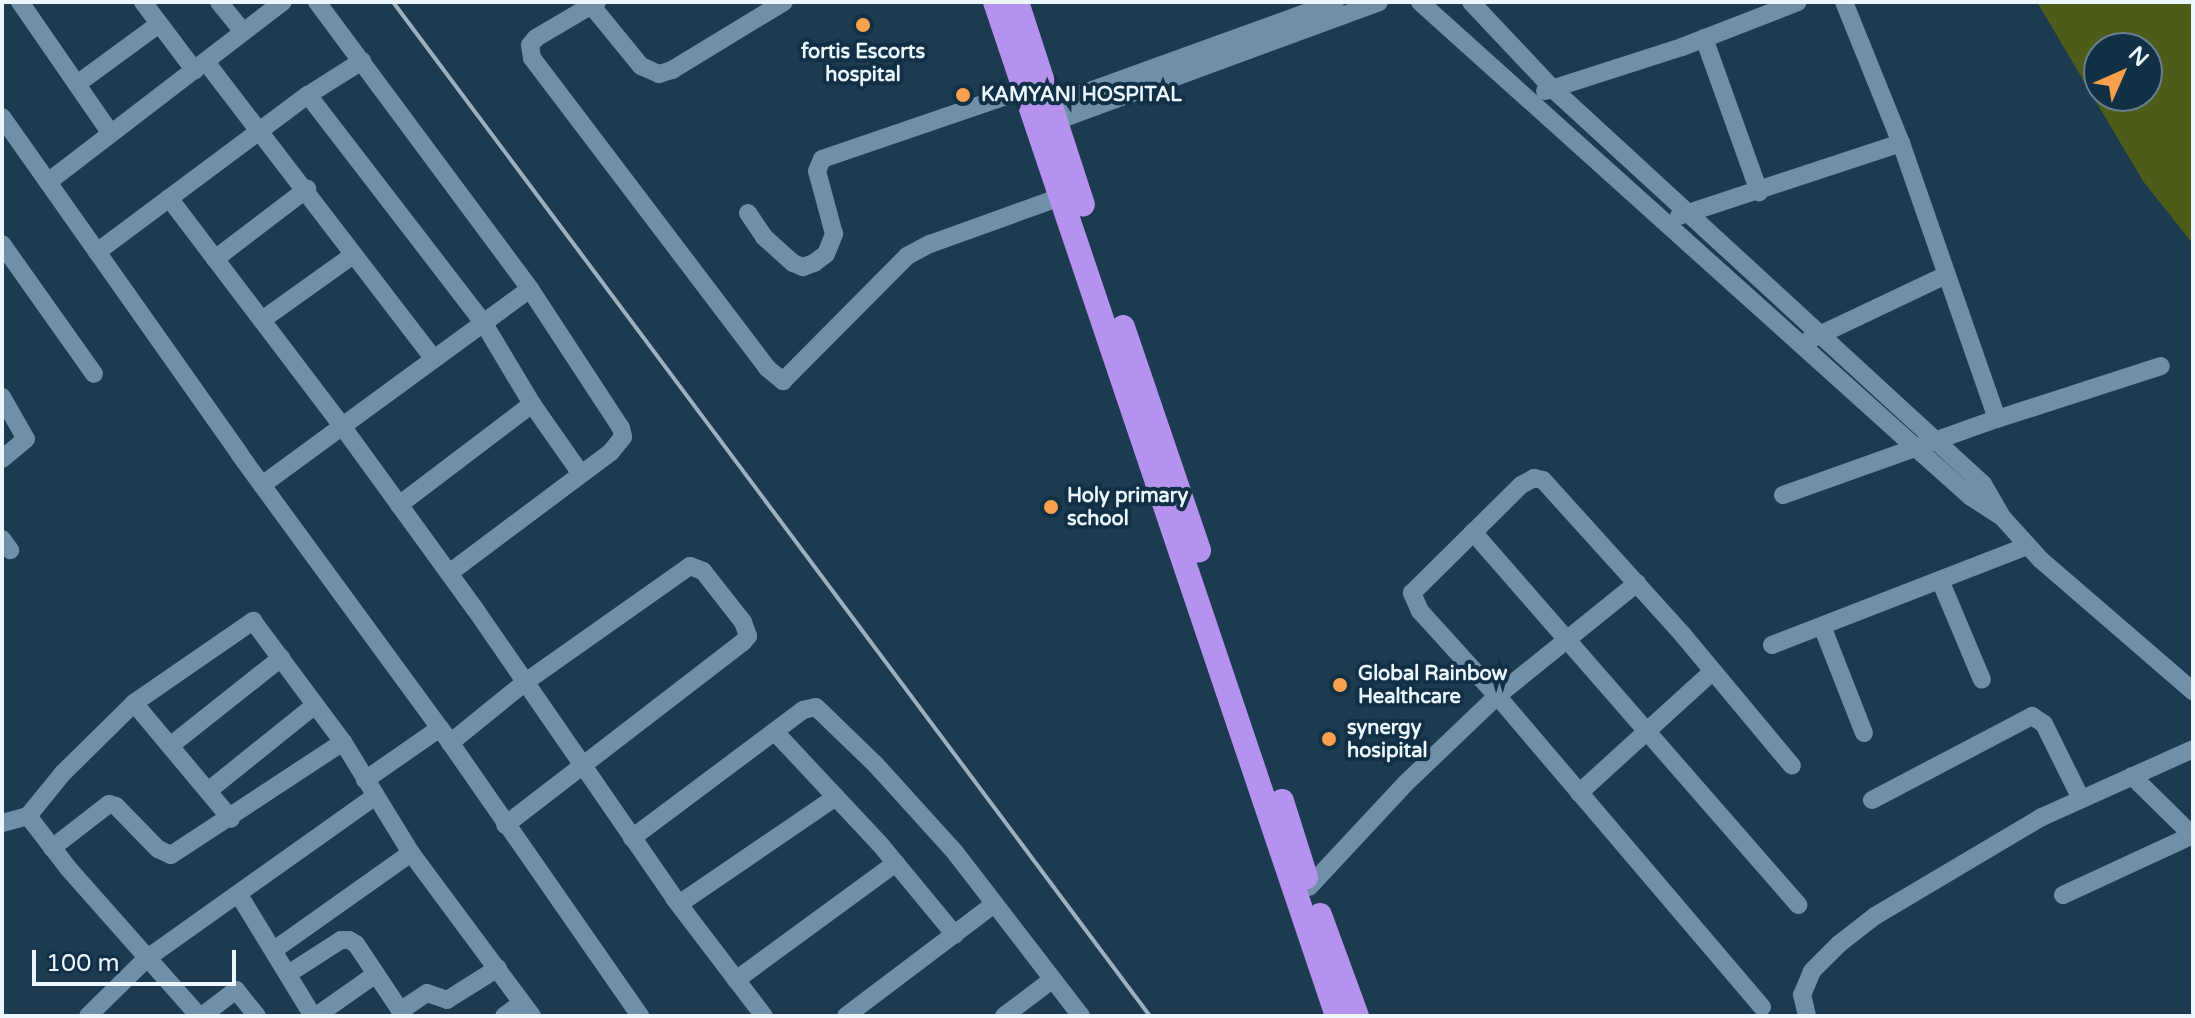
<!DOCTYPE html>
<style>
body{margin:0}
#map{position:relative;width:2195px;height:1018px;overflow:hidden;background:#1c3b50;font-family:"Varela Round",sans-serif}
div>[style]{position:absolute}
.green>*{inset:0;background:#4e5c19}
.minor>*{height:18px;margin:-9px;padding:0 9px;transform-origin:9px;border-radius:9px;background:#6f90a8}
.highway>*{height:24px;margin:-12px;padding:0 12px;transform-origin:12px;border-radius:12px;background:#b692ef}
.rail>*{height:4px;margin:-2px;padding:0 2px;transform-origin:2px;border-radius:2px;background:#9db0bd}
.dots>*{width:22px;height:22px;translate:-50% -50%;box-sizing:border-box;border:4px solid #123045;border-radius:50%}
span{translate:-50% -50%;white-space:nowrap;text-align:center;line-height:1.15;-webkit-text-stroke:8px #123045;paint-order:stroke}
.poi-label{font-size:20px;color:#ebf6fe;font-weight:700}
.left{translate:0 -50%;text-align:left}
.frame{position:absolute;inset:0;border:4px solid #ebf6fe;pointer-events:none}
.north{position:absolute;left:2083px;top:32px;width:80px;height:80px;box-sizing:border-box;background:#123045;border:2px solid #697f8f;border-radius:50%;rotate:45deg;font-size:22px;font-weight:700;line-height:32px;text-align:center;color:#ebf6fe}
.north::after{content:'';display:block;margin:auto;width:28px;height:36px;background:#f9a04d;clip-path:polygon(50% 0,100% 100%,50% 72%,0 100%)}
.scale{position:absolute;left:32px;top:950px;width:204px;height:36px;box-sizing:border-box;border:4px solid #ebf6fe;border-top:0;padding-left:10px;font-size:24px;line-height:28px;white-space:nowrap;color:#ebf6fe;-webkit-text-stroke:6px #123045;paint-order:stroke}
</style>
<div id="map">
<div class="green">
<div style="clip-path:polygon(evenodd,2037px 2px,2193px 2px,2193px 244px,2143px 181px,2037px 2px,2099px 48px,2147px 48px,2147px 96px,2099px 96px,2099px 48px)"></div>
</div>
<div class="minor">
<div style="left:20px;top:2px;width:160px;rotate:55.4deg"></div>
<div style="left:143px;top:2px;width:86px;rotate:53deg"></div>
<div style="left:219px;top:2px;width:38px;rotate:51deg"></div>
<div style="left:317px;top:2px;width:357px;rotate:53.4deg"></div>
<div style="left:530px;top:289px;width:166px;rotate:56.8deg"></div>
<div style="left:621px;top:428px;width:9px;rotate:77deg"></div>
<div style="left:623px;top:437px;width:19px;rotate:129deg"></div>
<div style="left:611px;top:452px;width:202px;rotate:143.2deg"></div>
<div style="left:597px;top:2px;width:71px;rotate:149.5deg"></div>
<div style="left:536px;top:38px;width:9px;rotate:131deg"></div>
<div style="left:530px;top:45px;width:13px;rotate:81deg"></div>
<div style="left:532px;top:58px;width:389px;rotate:52.8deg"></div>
<div style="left:767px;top:368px;width:21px;rotate:39deg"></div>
<div style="left:783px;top:381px;width:176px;rotate:-45.2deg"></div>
<div style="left:907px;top:256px;width:26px;rotate:-28deg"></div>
<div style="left:930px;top:244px;width:141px;rotate:-19.8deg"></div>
<div style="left:1420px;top:2px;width:667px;rotate:41.96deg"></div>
<div style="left:1916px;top:448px;width:74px;rotate:41.7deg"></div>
<div style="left:1971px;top:497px;width:35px;rotate:33deg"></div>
<div style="left:1471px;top:2px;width:120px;rotate:46.7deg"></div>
<div style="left:1553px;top:89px;width:584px;rotate:42.57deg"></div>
<div style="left:1983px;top:484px;width:38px;rotate:60deg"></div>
<div style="left:2002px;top:517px;width:58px;rotate:47.8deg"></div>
<div style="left:2041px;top:560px;width:201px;rotate:40.8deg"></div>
<div style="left:1844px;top:2px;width:152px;rotate:68deg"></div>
<div style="left:1901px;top:143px;width:292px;rotate:70.8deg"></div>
<div style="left:591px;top:5px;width:79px;rotate:50.7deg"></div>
<div style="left:641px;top:66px;width:20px;rotate:24deg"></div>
<div style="left:659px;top:74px;width:14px;rotate:-17deg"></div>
<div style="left:672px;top:70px;width:131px;rotate:-31.3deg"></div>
<div style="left:1704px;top:38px;width:164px;rotate:70.3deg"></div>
<div style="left:206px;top:62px;width:374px;rotate:52.5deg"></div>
<div style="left:77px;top:84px;width:102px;rotate:-36.2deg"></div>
<div style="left:1545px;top:91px;width:144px;rotate:-17.8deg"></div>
<div style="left:1682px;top:47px;width:124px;rotate:-21.2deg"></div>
<div style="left:308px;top:95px;width:287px;rotate:52.4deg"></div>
<div style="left:483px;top:322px;width:96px;rotate:59.1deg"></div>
<div style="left:532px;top:404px;width:85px;rotate:55deg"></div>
<div style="left:1051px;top:105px;width:302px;rotate:-19.9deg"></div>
<div style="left:2px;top:117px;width:413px;rotate:54.8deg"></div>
<div style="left:240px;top:455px;width:338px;rotate:53.8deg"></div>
<div style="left:440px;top:728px;width:351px;rotate:55.2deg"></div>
<div style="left:1056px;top:121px;width:344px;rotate:-20.2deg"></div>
<div style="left:48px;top:182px;width:296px;rotate:-37.5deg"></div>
<div style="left:169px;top:198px;width:286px;rotate:52.8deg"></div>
<div style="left:342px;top:426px;width:226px;rotate:54deg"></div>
<div style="left:475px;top:609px;width:351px;rotate:55.4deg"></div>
<div style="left:674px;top:898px;width:148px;rotate:52.7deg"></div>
<div style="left:748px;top:213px;width:29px;rotate:56deg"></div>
<div style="left:764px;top:237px;width:39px;rotate:42deg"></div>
<div style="left:793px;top:263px;width:11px;rotate:22deg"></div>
<div style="left:803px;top:267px;width:12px;rotate:-20deg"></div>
<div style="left:814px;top:263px;width:15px;rotate:-37deg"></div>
<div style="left:826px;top:254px;width:22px;rotate:-68deg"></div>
<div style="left:834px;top:234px;width:65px;rotate:-105.1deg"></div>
<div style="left:817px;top:171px;width:13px;rotate:-67deg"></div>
<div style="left:822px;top:159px;width:216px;rotate:-18.9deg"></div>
<div style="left:1679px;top:216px;width:234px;rotate:-18.2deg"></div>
<div style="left:2px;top:244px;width:159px;rotate:54.7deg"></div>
<div style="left:97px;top:252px;width:263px;rotate:-36.7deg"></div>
<div style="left:308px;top:95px;width:64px;rotate:-32.2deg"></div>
<div style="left:215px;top:259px;width:116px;rotate:-37.3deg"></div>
<div style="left:262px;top:320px;width:112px;rotate:-35.5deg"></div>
<div style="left:1809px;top:340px;width:152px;rotate:-25.4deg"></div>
<div style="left:2px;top:397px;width:48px;rotate:60.3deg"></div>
<div style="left:26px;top:439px;width:31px;rotate:140deg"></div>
<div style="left:262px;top:485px;width:332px;rotate:-36.2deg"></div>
<div style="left:1783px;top:495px;width:227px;rotate:-19.6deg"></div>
<div style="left:1997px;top:419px;width:172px;rotate:-17.9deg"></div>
<div style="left:399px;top:505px;width:167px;rotate:-37.2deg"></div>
<div style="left:1473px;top:532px;width:495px;rotate:48.9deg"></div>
<div style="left:2px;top:539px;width:14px;rotate:54deg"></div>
<div style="left:1940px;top:580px;width:108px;rotate:67.2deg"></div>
<div style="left:1822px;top:626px;width:115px;rotate:68.6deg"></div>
<div style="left:1772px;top:645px;width:274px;rotate:-21.2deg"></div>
<div style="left:134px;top:703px;width:151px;rotate:50.1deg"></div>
<div style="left:775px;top:732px;width:152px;rotate:46.9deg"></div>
<div style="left:879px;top:843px;width:119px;rotate:50.4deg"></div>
<div style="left:450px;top:743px;width:95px;rotate:-39deg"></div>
<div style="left:524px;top:683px;width:203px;rotate:-35.2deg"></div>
<div style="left:690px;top:566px;width:14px;rotate:21deg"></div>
<div style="left:703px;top:571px;width:65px;rotate:51.9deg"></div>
<div style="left:743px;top:622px;width:15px;rotate:70deg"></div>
<div style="left:748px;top:636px;width:8px;rotate:130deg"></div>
<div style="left:743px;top:642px;width:300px;rotate:142.4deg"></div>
<div style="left:170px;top:746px;width:142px;rotate:-38.4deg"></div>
<div style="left:2132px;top:776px;width:86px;rotate:44.5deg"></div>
<div style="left:365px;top:780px;width:91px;rotate:-34.7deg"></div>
<div style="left:208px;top:791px;width:137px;rotate:-38.8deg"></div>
<div style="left:1579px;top:793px;width:181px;rotate:-42.3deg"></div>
<div style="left:1872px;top:800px;width:181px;rotate:-27.7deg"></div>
<div style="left:2032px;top:716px;width:14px;rotate:34deg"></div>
<div style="left:2044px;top:724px;width:84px;rotate:63.7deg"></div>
<div style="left:28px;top:816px;width:66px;rotate:52.4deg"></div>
<div style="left:68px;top:868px;width:198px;rotate:48.5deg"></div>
<div style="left:2px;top:823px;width:27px;rotate:-15deg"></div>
<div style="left:28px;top:816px;width:55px;rotate:-50.9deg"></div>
<div style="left:63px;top:773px;width:100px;rotate:-44.6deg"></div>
<div style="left:134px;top:703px;width:145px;rotate:-34.6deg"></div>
<div style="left:253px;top:621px;width:151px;rotate:53.4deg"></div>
<div style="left:343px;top:742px;width:130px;rotate:58.5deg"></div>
<div style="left:411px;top:853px;width:203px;rotate:53.4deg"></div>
<div style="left:632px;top:838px;width:214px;rotate:-36.8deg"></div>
<div style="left:803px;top:710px;width:13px;rotate:-13deg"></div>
<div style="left:816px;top:707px;width:83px;rotate:44deg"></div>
<div style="left:876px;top:765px;width:116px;rotate:47.8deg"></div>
<div style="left:954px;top:851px;width:208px;rotate:52.4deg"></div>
<div style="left:52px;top:848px;width:72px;rotate:-37.7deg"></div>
<div style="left:109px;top:804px;width:7px;rotate:16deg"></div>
<div style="left:116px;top:806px;width:60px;rotate:45.7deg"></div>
<div style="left:158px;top:849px;width:14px;rotate:25deg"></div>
<div style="left:171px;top:855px;width:206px;rotate:-33.3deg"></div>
<div style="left:1309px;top:887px;width:142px;rotate:-47deg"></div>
<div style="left:1406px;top:783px;width:126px;rotate:-43.7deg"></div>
<div style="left:1497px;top:696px;width:180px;rotate:-38.9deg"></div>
<div style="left:239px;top:895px;width:142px;rotate:58.6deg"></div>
<div style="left:2063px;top:895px;width:143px;rotate:-24.8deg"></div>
<div style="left:679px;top:904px;width:190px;rotate:-34.3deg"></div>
<div style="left:274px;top:950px;width:168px;rotate:-35.3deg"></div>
<div style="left:288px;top:974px;width:63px;rotate:-32.7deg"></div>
<div style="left:341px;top:940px;width:8px"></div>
<div style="left:349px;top:940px;width:8px;rotate:30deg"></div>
<div style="left:356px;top:944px;width:87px;rotate:56.3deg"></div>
<div style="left:736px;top:980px;width:198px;rotate:-36.2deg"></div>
<div style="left:1762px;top:1007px;width:409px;rotate:-130.4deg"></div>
<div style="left:1497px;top:696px;width:115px;rotate:-132.2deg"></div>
<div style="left:1420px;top:611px;width:20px;rotate:-114deg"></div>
<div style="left:1412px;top:593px;width:153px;rotate:-44.7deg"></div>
<div style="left:1521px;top:485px;width:15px;rotate:-28deg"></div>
<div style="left:1534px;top:478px;width:9px;rotate:13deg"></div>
<div style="left:1543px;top:480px;width:209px;rotate:47.9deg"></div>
<div style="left:1683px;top:635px;width:170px;rotate:50.2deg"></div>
<div style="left:400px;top:1011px;width:32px;rotate:-34deg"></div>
<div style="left:427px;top:993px;width:21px;rotate:19deg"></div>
<div style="left:447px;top:1000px;width:60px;rotate:-32.1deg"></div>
<div style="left:88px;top:1016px;width:81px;rotate:-44.5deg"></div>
<div style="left:146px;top:959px;width:280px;rotate:-35.4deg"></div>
<div style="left:202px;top:1016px;width:43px;rotate:-37.4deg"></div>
<div style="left:236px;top:990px;width:33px;rotate:51deg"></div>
<div style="left:316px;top:1016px;width:73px;rotate:-35deg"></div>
<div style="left:504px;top:1016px;width:22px;rotate:-36deg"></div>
<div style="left:846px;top:1016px;width:186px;rotate:-37.1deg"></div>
<div style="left:1004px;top:1016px;width:61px;rotate:-37.1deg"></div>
<div style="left:1807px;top:1016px;width:22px;rotate:-103deg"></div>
<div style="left:1802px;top:995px;width:26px;rotate:-67deg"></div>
<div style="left:1812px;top:971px;width:38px;rotate:-45deg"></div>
<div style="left:1839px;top:944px;width:46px;rotate:-37.9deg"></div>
<div style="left:1875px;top:916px;width:194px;rotate:-30.7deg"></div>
<div style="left:2042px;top:817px;width:166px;rotate:-24.2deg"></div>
</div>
<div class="highway">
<div style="left:995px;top:2px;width:1070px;rotate:71.36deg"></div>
<div style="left:1017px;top:2px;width:213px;rotate:72deg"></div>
<div style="left:1123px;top:327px;width:236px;rotate:71.2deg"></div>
<div style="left:1282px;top:801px;width:80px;rotate:72.5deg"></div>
<div style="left:1320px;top:915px;width:108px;rotate:69.9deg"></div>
</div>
<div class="rail">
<div style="left:393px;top:2px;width:1265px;rotate:53.26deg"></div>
</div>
<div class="dots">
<div style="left:863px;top:25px;background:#f9a04d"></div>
<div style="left:963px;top:95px;background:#f9a04d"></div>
<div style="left:1051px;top:507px;background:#f9a04d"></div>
<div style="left:1340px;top:685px;background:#f9a04d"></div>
<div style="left:1329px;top:739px;background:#f9a04d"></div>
</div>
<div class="poi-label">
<span style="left:863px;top:64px">fortis Escorts<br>hospital</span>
<span class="left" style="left:981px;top:95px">KAMYANI HOSPITAL</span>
<span class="left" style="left:1067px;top:508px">Holy primary<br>school</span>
<span class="left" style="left:1358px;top:686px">Global Rainbow<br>Healthcare</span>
<span class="left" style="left:1347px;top:740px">synergy<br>hosipital</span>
</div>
<div class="frame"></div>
<div class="north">N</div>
<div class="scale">100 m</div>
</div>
